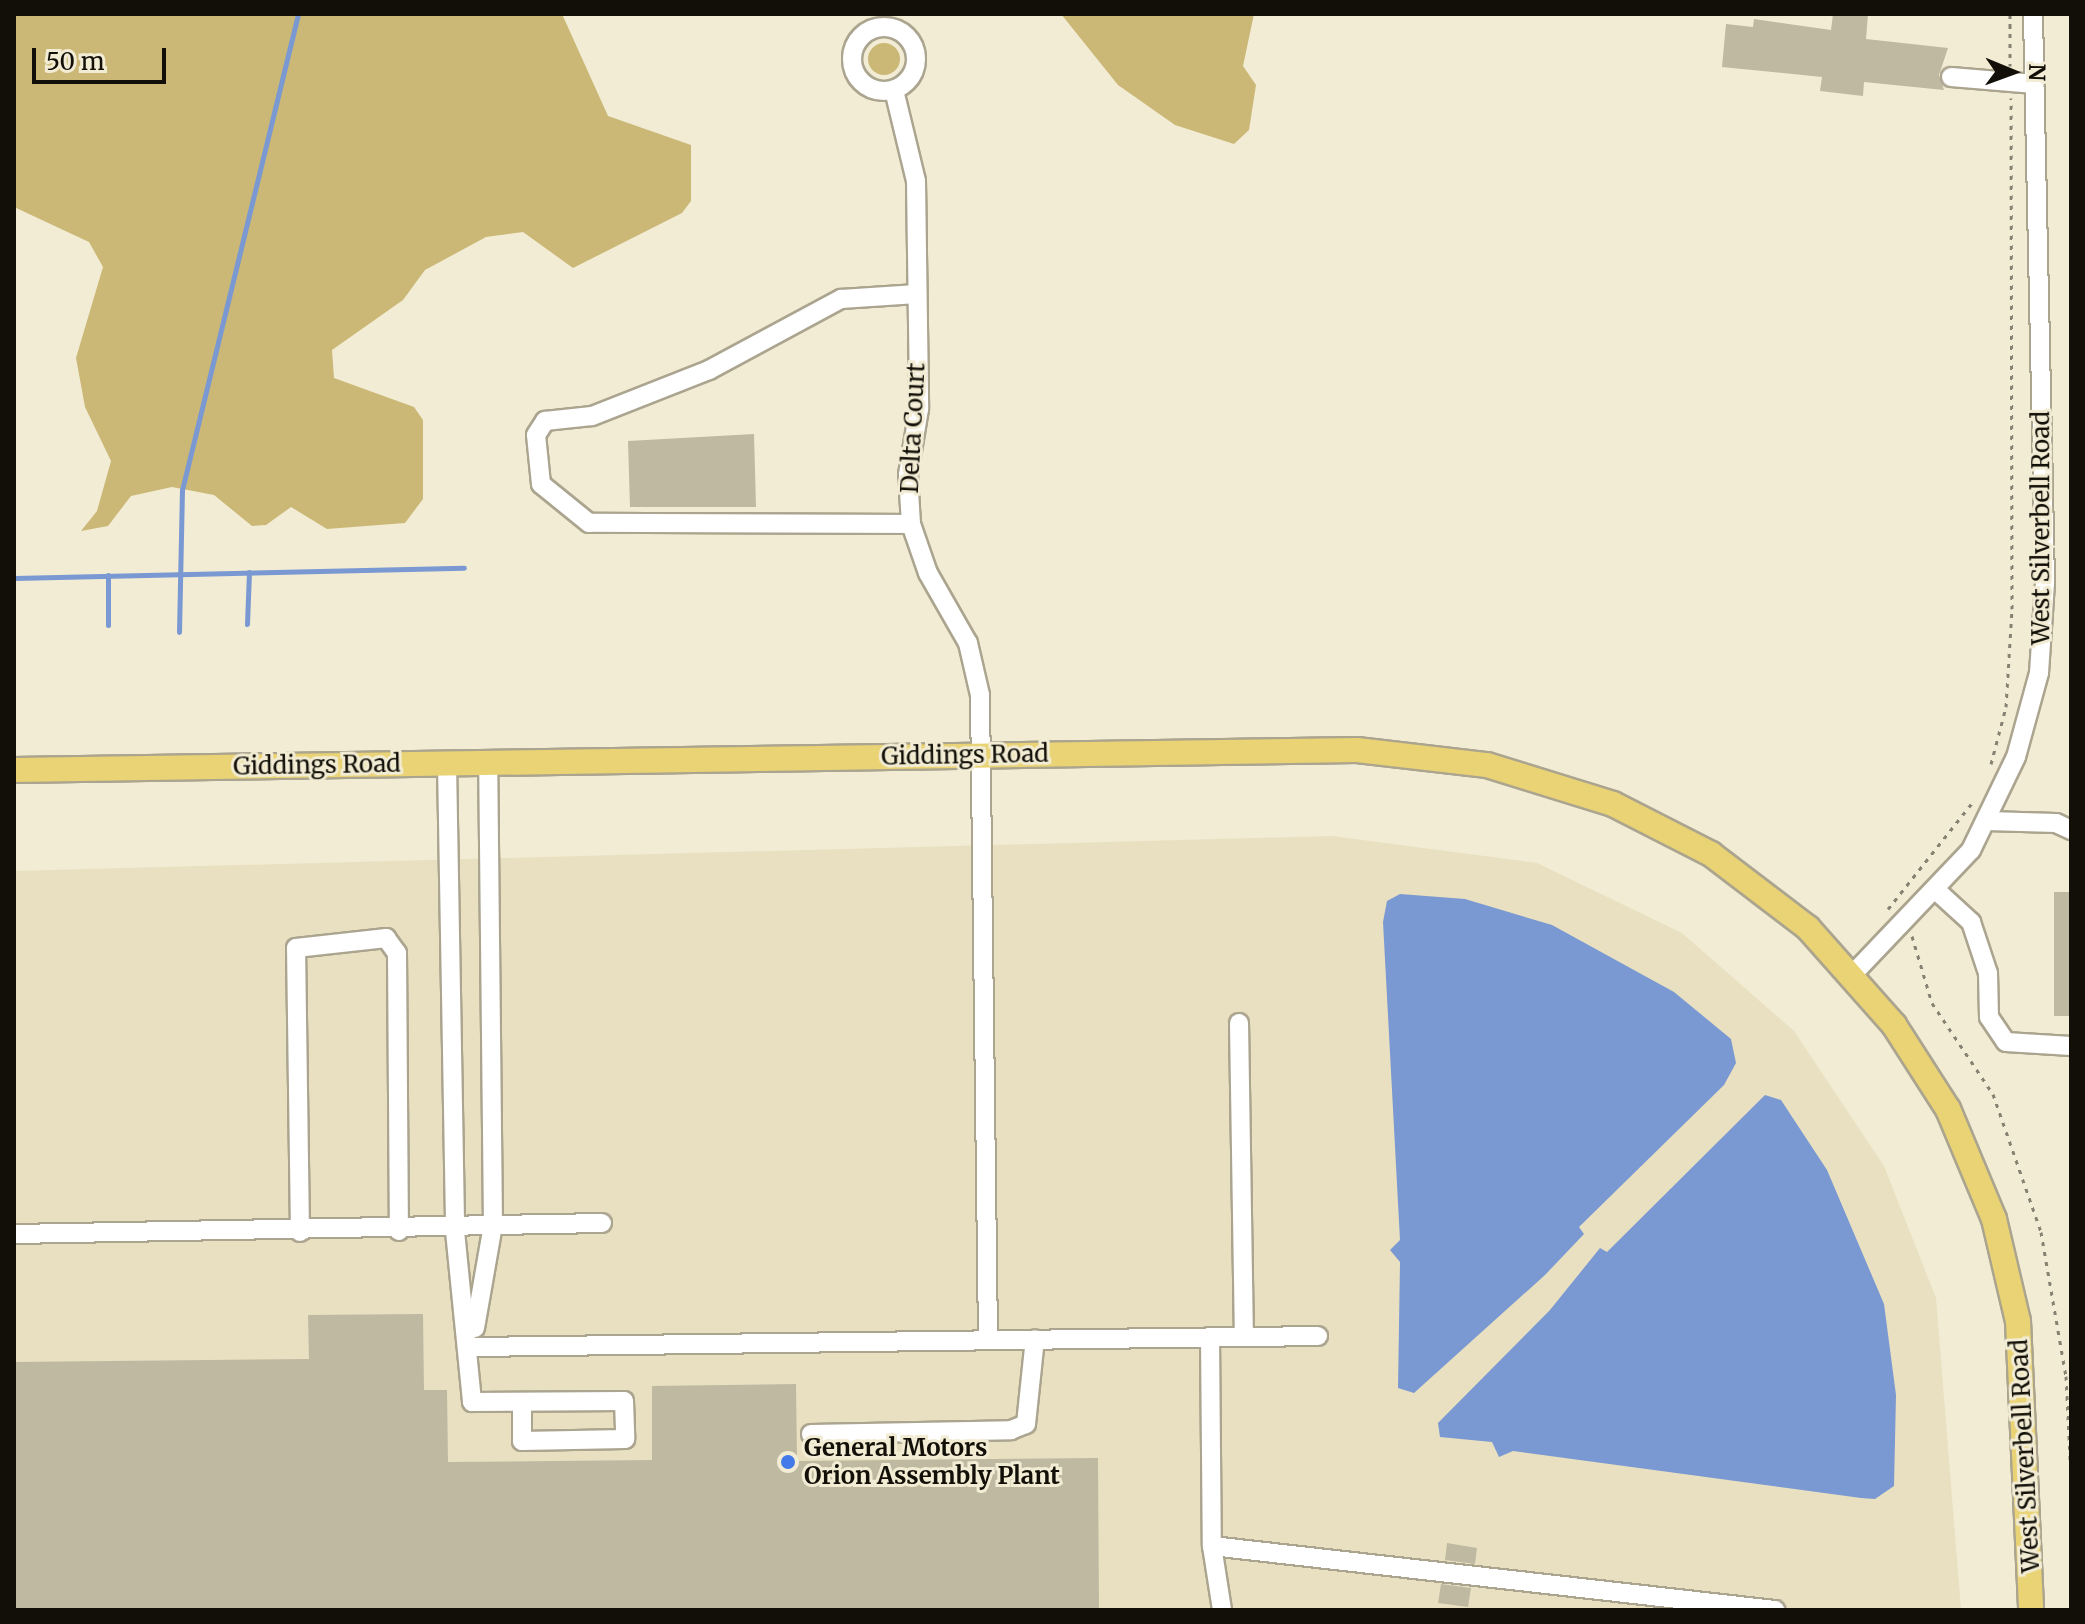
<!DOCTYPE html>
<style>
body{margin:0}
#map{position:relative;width:2085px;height:1624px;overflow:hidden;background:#f2ecd4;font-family:Merriweather,serif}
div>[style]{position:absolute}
.built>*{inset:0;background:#e8e0c1}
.green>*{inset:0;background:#cbb876}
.round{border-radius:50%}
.water>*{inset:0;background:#7a98d2}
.stream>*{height:5px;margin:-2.5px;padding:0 2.5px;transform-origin:2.5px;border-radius:2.5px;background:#7a98d2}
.building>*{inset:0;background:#bfb9a2}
.path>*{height:3px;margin-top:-1.5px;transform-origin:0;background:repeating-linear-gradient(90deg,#868272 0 4px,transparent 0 10px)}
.roads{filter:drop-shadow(2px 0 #aba48f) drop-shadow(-2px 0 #aba48f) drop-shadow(0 2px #aba48f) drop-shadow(0 -2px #aba48f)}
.minor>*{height:18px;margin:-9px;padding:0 9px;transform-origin:9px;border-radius:9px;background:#fff}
.minor>.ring{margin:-9px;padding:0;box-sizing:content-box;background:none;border:18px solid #fff;border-radius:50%}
.major>*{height:24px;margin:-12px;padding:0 12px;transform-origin:12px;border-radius:12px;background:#e9d374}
.dots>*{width:22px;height:22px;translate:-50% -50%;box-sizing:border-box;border:4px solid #f2ecd4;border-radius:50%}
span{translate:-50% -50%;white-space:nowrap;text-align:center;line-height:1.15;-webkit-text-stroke:6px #f2ecd4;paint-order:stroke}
.street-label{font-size:24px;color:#110f07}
.poi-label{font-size:24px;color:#110f07;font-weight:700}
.left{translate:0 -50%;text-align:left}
.frame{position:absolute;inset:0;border:16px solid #110f07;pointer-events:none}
.north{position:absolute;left:1973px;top:32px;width:80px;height:80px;-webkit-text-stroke:6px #f2ecd4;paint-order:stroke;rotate:91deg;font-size:22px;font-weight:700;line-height:32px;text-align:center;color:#110f07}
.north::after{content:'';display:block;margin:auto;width:28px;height:36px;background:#110f07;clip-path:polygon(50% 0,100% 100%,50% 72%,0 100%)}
.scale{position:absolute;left:32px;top:48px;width:134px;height:36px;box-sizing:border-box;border:4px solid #110f07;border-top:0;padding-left:10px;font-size:24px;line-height:28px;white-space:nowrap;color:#110f07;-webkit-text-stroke:6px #f2ecd4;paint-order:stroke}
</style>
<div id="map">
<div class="built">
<div style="clip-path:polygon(1332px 836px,1537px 863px,1682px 933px,1794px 1031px,1884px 1166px,1936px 1298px,1961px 1610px,14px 1610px,14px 871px)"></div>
</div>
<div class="green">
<div style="clip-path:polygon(14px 14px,562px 14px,608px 116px,691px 145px,691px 201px,682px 213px,573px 268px,523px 232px,486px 237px,425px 270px,403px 300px,332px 350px,334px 378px,414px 407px,423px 420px,423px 499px,405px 523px,327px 529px,291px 507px,266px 525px,252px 526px,214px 495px,172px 487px,131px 496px,108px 526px,81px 531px,97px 511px,111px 461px,85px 407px,76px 358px,103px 267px,89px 242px,14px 207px)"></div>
<div style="clip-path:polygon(1061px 14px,1254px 14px,1243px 66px,1256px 85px,1249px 130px,1234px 144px,1175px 125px,1118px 85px)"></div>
<div class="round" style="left:868px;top:43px;width:32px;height:32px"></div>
</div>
<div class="water">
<div style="clip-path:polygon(1400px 894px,1465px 899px,1552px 925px,1674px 992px,1731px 1039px,1736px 1063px,1724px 1085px,1579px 1227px,1584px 1234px,1545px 1275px,1414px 1393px,1398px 1388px,1400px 1262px,1390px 1250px,1400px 1240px,1383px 922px,1387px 901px)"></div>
<div style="clip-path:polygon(1765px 1095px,1781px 1100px,1827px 1170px,1884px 1304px,1896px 1395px,1894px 1486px,1875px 1499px,1861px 1498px,1513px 1451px,1499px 1457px,1492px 1442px,1440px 1437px,1438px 1423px,1550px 1310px,1600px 1248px,1607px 1252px)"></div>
</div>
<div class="stream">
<div style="left:14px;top:578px;width:450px;rotate:-1.3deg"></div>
<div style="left:247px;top:624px;width:52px;rotate:-87.8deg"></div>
<div style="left:108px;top:625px;width:50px;rotate:-90deg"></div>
<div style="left:179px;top:632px;width:142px;rotate:-88.8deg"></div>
<div style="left:182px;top:490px;width:490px;rotate:-76.3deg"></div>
</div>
<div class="building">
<div style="clip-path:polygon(1833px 14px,1868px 14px,1866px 39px,1948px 48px,1939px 75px,1944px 90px,1864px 82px,1863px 96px,1820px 91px,1822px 77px,1722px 67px,1726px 24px,1753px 27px,1754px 19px,1831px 30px)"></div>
<div style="clip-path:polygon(754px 434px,756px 507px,630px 507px,628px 441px)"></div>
<div style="clip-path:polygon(2054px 892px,2071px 892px,2071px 1016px,2054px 1016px)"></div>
<div style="clip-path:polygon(423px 1314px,424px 1390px,447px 1390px,448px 1462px,652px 1460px,652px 1386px,796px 1384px,797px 1461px,1098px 1458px,1099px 1610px,14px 1610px,14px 1362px,309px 1359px,308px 1315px)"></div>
<div style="clip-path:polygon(1447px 1543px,1477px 1548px,1475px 1564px,1445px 1560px)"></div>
<div style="clip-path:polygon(1441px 1584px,1471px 1588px,1468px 1607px,1438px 1603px)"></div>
</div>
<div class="path">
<div style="left:2010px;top:14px;width:52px;rotate:90deg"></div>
<div style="left:1991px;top:764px;width:59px;rotate:-75.3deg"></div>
<div style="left:2006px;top:707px;width:98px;rotate:-86.5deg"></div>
<div style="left:2012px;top:609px;width:511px;rotate:-90.11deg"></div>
<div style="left:1888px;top:909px;width:135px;rotate:-51.6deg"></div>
<div style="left:1912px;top:936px;width:70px;rotate:73.4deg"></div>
<div style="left:1932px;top:1003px;width:110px;rotate:56.2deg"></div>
<div style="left:1993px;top:1094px;width:146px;rotate:70.8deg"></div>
<div style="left:2041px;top:1232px;width:146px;rotate:80.2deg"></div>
<div style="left:2066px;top:1376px;width:103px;rotate:87.2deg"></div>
<div style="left:2071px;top:1529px;width:48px;rotate:90deg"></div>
</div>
<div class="roads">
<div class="minor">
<div class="ring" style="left:852px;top:27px;width:46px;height:46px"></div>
<div style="left:1951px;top:77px;width:84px;rotate:4.8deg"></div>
<div style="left:894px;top:90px;width:94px;rotate:76.4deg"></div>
<div style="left:916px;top:181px;width:228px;rotate:89.2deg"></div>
<div style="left:919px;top:409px;width:67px;rotate:99.5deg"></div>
<div style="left:908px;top:475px;width:49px;rotate:86.5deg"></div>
<div style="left:911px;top:524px;width:52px;rotate:70.9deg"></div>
<div style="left:928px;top:573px;width:81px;rotate:60.3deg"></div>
<div style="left:968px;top:643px;width:53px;rotate:77deg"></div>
<div style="left:980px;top:695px;width:645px;rotate:89.29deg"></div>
<div style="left:911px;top:524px;width:322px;rotate:-179.8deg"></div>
<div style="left:589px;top:523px;width:62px;rotate:-140.9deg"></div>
<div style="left:541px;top:484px;width:49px;rotate:-95.8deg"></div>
<div style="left:536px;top:435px;width:17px;rotate:-57deg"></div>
<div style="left:545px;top:421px;width:47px;rotate:-6.1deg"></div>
<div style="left:592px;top:416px;width:126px;rotate:-21.5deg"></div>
<div style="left:709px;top:370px;width:150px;rotate:-28.3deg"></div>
<div style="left:841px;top:299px;width:76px;rotate:-3.8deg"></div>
<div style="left:447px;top:763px;width:468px;rotate:89deg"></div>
<div style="left:455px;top:1231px;width:172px;rotate:84.3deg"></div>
<div style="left:472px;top:1402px;width:152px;rotate:-0.4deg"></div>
<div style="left:624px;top:1401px;width:38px;rotate:88deg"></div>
<div style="left:625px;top:1439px;width:103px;rotate:178.9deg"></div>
<div style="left:522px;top:1441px;width:39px;rotate:-90deg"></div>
<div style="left:1987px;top:821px;width:69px;rotate:1.7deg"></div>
<div style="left:2056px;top:823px;width:17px;rotate:25deg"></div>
<div style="left:1938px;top:892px;width:45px;rotate:42.3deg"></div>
<div style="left:1971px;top:922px;width:54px;rotate:71.6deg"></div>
<div style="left:1988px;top:973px;width:44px;rotate:88.7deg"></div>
<div style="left:1989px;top:1017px;width:30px;rotate:56deg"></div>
<div style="left:2006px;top:1042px;width:65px;rotate:3.5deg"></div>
<div style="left:1853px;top:974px;width:171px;rotate:-46.4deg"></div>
<div style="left:1971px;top:850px;width:103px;rotate:-64.2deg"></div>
<div style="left:2016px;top:757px;width:87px;rotate:-74.7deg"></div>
<div style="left:2039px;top:673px;width:90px;rotate:-86.2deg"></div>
<div style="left:2045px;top:583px;width:569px;rotate:-91.21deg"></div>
<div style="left:1239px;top:1023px;width:313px;rotate:89.1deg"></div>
<div style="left:300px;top:1232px;width:284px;rotate:-90.8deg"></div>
<div style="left:296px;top:948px;width:91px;rotate:-6.3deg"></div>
<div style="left:386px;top:938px;width:19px;rotate:54deg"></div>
<div style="left:397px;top:953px;width:278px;rotate:89.6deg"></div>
<div style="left:14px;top:1234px;width:588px;rotate:-1.07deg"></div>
<div style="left:475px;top:1328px;width:105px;rotate:-80.1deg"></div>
<div style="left:493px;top:1225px;width:463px;rotate:-90.6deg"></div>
<div style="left:1210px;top:1337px;width:209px;rotate:89.5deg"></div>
<div style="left:1212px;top:1546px;width:65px;rotate:81.1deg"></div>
<div style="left:471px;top:1347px;width:847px;rotate:-0.74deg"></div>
<div style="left:811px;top:1434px;width:200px;rotate:-1.1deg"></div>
<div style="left:1011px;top:1430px;width:16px;rotate:-22deg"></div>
<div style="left:1026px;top:1424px;width:85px;rotate:-84deg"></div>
<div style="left:1212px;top:1546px;width:567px;rotate:6.49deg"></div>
</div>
<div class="major">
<div style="left:14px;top:770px;width:1343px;rotate:-0.85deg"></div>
<div style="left:1357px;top:750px;width:131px;rotate:6.6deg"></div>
<div style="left:1487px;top:765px;width:132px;rotate:17.2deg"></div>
<div style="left:1613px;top:804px;width:110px;rotate:27deg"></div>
<div style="left:1711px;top:854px;width:122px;rotate:37.3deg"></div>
<div style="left:1808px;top:928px;width:130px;rotate:48.4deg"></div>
<div style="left:1894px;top:1025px;width:100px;rotate:57.3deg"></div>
<div style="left:1948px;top:1109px;width:119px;rotate:67.3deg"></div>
<div style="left:1994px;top:1219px;width:105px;rotate:76.8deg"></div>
<div style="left:2018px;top:1321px;width:289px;rotate:87.4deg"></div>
</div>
</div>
<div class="dots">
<div style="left:788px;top:1462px;background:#4479ea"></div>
</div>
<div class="street-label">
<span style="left:913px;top:428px;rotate:-87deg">Delta Court</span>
<span style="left:2041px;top:528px;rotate:-90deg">West Silverbell Road</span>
<span style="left:965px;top:755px;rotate:-1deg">Giddings Road</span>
<span style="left:317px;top:765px;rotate:-1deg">Giddings Road</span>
<span style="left:2025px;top:1456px;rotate:-93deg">West Silverbell Road</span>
</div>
<div class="poi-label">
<span class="left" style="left:804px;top:1462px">General Motors<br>Orion Assembly Plant</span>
</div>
<div class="frame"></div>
<div class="north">N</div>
<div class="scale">50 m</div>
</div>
